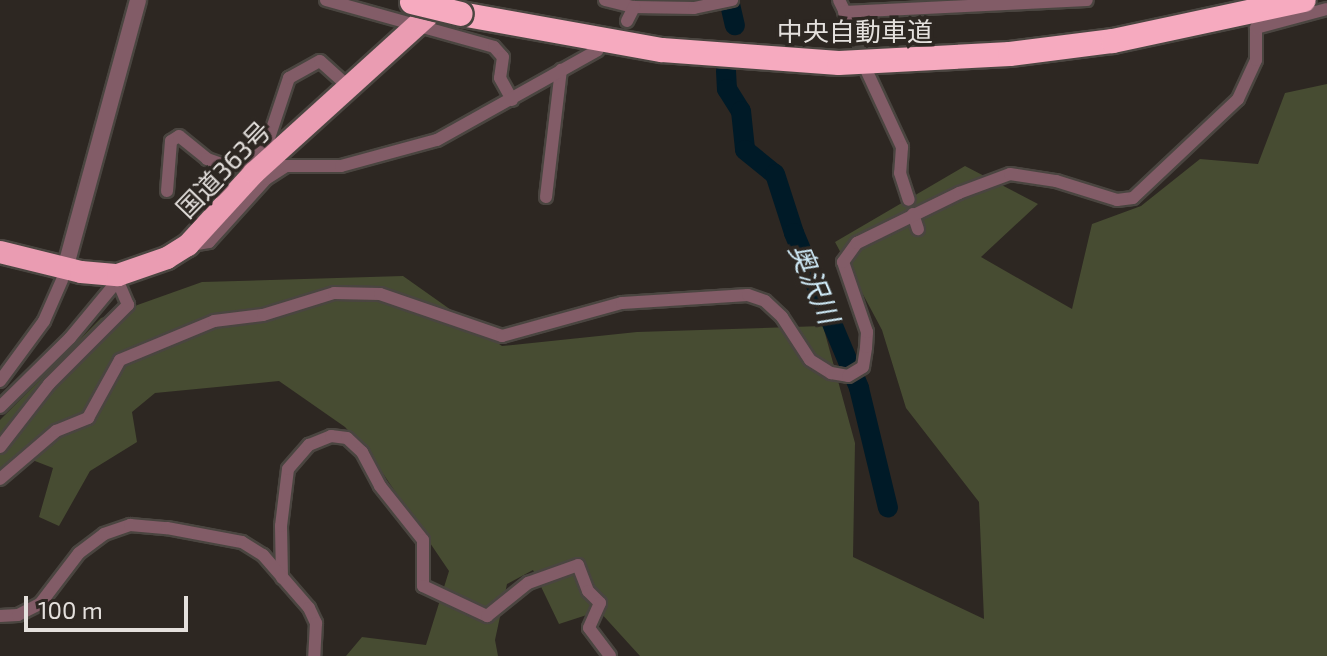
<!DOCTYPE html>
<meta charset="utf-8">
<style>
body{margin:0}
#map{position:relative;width:1327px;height:656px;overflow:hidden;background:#2d2722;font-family:"Exo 2","Noto Sans JP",sans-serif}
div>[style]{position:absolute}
.green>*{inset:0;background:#474c32}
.river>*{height:20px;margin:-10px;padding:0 10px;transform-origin:10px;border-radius:10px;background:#001a27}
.minor-tunnel>*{height:12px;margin-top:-6px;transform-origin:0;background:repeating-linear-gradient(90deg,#48433e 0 12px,transparent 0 18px)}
.roads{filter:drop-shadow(2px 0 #4a4540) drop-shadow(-2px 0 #4a4540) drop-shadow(0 2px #4a4540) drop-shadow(0 -2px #4a4540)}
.minor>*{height:12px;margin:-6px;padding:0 6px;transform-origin:6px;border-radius:6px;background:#825c67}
.tertiary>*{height:16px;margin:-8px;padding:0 8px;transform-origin:8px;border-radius:8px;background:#825c67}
.trunk>*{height:22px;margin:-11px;padding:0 11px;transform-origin:11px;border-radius:11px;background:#ea9cb2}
.motorway>*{height:24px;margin:-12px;padding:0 12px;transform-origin:12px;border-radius:12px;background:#f6aabf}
.bridges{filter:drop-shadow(2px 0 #4a4540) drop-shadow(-2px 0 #4a4540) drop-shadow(0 2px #4a4540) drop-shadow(0 -2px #4a4540)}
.motorway-bridge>*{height:24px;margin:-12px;padding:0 12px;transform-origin:12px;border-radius:12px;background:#f6aabf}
span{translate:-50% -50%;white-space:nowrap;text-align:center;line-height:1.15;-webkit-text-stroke:7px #2d2722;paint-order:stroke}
.street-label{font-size:26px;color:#e4e0dd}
.water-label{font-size:28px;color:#cee9f6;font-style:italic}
.scale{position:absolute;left:24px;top:596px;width:164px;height:36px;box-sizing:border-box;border:4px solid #e4e0dd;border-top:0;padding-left:10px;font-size:24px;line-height:28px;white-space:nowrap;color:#e4e0dd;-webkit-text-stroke:6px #2d2722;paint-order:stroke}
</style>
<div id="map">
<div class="green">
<div style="clip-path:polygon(1327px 84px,1327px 656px,640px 656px,599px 611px,559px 624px,533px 570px,507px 584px,495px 640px,498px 656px,346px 656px,362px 637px,426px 645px,449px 571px,371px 456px,345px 427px,279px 381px,155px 393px,132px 412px,137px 442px,90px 471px,59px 526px,39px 517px,53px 468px,22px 456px,0 476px,0 420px,101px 318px,202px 282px,403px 276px,502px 346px,637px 332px,823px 326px,855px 443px,853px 557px,984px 619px,979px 502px,906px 408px,882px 330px,835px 242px,965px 166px,1038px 204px,981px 257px,1072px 309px,1092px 224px,1141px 206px,1200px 159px,1258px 164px,1285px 93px)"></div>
</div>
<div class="river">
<div style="left:729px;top:0;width:26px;rotate:77deg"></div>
<div style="left:726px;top:71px;width:18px;rotate:87deg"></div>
<div style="left:727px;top:89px;width:26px;rotate:58deg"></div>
<div style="left:741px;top:111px;width:39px;rotate:84deg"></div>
<div style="left:745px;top:150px;width:38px;rotate:39deg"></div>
<div style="left:775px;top:174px;width:62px;rotate:72.1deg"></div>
<div style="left:794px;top:233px;width:168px;rotate:67.2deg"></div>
<div style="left:859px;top:388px;width:123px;rotate:76.4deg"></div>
</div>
<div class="minor-tunnel">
<div style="left:851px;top:25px;width:40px;rotate:72deg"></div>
</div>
<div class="roads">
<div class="minor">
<div style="left:326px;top:0;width:174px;rotate:15.6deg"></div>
<div style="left:494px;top:47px;width:13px;rotate:48deg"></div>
<div style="left:503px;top:57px;width:21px;rotate:98deg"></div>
<div style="left:500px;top:78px;width:25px;rotate:61deg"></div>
<div style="left:605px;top:0;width:30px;rotate:14deg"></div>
<div style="left:634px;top:7px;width:60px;rotate:1deg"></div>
<div style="left:694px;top:8px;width:39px;rotate:-12deg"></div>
<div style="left:839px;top:0;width:28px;rotate:64deg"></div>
<div style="left:844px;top:12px;width:243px;rotate:-2.8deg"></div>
<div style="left:627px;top:21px;width:16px;rotate:-63deg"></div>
<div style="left:863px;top:63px;width:93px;rotate:65.1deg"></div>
<div style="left:902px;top:147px;width:26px;rotate:94deg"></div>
<div style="left:900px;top:173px;width:28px;rotate:72deg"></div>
<div style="left:268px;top:154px;width:5px;rotate:-127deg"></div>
<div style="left:265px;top:150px;width:76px;rotate:-71.6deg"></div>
<div style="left:289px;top:78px;width:35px;rotate:-29deg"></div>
<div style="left:320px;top:61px;width:39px;rotate:42deg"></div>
<div style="left:167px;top:191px;width:50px;rotate:-85.4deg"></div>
<div style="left:171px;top:141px;width:9px;rotate:-32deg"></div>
<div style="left:179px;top:136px;width:36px;rotate:39deg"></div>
<div style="left:207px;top:159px;width:21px;rotate:19deg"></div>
<div style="left:227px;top:166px;width:17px;rotate:-7deg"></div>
<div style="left:244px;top:164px;width:25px;rotate:-34deg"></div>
<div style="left:546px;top:197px;width:128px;rotate:-83.3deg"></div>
<div style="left:913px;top:214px;width:16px;rotate:72deg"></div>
<div style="left:191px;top:245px;width:18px;rotate:-9deg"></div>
<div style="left:209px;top:242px;width:85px;rotate:-47.9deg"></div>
<div style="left:266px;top:179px;width:24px;rotate:-33deg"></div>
<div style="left:286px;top:166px;width:55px"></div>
<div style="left:341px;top:166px;width:99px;rotate:-15.2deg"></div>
<div style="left:437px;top:140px;width:184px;rotate:-29.2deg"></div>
<div style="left:0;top:381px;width:74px;rotate:-53.7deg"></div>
<div style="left:44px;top:321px;width:45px;rotate:-66.3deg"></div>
<div style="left:0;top:407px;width:98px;rotate:-44.6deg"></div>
<div style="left:70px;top:338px;width:77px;rotate:-50.3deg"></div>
<div style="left:0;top:447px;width:80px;rotate:-52.1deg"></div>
<div style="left:49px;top:384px;width:112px;rotate:-45deg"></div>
<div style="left:128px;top:305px;width:23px;rotate:-113deg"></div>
<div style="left:0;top:479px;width:74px;rotate:-40.6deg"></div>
<div style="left:56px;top:431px;width:35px;rotate:-22deg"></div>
<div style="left:88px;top:418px;width:66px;rotate:-61.1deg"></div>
<div style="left:120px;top:360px;width:102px;rotate:-22.5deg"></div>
<div style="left:214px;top:321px;width:49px;rotate:-7deg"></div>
<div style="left:263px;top:315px;width:74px;rotate:-17.2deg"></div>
<div style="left:334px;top:293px;width:46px;rotate:1.2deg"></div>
<div style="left:380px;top:294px;width:129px;rotate:19deg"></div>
<div style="left:502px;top:336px;width:124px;rotate:-15.4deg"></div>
<div style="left:622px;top:303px;width:126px;rotate:-3.6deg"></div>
<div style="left:748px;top:295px;width:18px;rotate:19deg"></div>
<div style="left:765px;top:301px;width:23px;rotate:43deg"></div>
<div style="left:782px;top:317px;width:51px;rotate:56.9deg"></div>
<div style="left:810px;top:360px;width:25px;rotate:32deg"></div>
<div style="left:831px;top:373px;width:17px;rotate:10deg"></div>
<div style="left:848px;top:376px;width:17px;rotate:-31deg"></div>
<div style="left:863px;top:367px;width:20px;rotate:-81deg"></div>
<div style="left:866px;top:347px;width:15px;rotate:-86deg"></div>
<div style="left:867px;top:332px;width:74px;rotate:-108.9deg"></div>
<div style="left:843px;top:262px;width:24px;rotate:-54deg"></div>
<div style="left:857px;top:243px;width:114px;rotate:-26.1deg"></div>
<div style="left:959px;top:193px;width:54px;rotate:-20.4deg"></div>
<div style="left:1010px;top:174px;width:47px;rotate:8.7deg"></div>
<div style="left:1056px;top:181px;width:64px;rotate:17.3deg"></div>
<div style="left:1117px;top:200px;width:16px;rotate:-7deg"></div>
<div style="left:1133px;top:198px;width:144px;rotate:-43.3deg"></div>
<div style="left:1238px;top:99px;width:43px;rotate:-65.2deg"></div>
<div style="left:1256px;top:60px;width:32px;rotate:-90deg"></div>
<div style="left:1256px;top:28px;width:73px;rotate:-15deg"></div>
<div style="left:282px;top:578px;width:52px;rotate:-91.1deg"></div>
<div style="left:281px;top:526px;width:57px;rotate:-83deg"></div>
<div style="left:288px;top:469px;width:32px;rotate:-49deg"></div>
<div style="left:309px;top:445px;width:24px;rotate:-22deg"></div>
<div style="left:331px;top:436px;width:16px;rotate:7deg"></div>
<div style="left:347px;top:438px;width:21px;rotate:43deg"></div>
<div style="left:362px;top:452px;width:38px;rotate:62deg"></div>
<div style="left:380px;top:486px;width:69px;rotate:51.5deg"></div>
<div style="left:423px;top:540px;width:46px;rotate:90deg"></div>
<div style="left:423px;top:586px;width:71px;rotate:25.1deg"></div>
<div style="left:487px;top:616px;width:53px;rotate:-38.8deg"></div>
<div style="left:528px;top:583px;width:53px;rotate:-19.8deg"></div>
<div style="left:578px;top:565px;width:28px;rotate:69deg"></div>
<div style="left:588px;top:591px;width:17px;rotate:45deg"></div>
<div style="left:600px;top:603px;width:27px;rotate:114deg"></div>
<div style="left:589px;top:628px;width:35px;rotate:53deg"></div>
<div style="left:0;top:616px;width:18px;rotate:-3deg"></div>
<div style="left:18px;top:615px;width:25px;rotate:-27deg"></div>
<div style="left:40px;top:604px;width:64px;rotate:-52.6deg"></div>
<div style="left:79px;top:553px;width:31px;rotate:-37deg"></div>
<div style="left:104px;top:534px;width:28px;rotate:-19deg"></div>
<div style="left:130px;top:525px;width:37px;rotate:5deg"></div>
<div style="left:167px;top:528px;width:76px;rotate:10.6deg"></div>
<div style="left:242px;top:542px;width:25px;rotate:32deg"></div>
<div style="left:263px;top:555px;width:70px;rotate:49deg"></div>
<div style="left:309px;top:608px;width:17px;rotate:65deg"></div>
<div style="left:316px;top:623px;width:33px;rotate:93deg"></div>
</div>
<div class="tertiary">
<div style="left:68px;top:258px;width:267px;rotate:-74.8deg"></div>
</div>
<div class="trunk">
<div style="left:0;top:252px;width:83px;rotate:13.9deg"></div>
<div style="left:81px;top:272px;width:37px;rotate:5deg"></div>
<div style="left:118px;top:275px;width:52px;rotate:-19.1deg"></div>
<div style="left:167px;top:258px;width:25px;rotate:-32deg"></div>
<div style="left:188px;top:245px;width:98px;rotate:-47.5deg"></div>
<div style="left:254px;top:173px;width:258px;rotate:-42.2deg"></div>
</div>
<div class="motorway">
<div style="left:461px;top:14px;width:204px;rotate:10.2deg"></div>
<div style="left:662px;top:50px;width:177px;rotate:4.2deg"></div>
<div style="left:839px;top:63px;width:171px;rotate:-3deg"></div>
<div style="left:1010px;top:54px;width:104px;rotate:-7.2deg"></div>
<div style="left:1113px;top:41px;width:195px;rotate:-12.1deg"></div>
</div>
</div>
<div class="bridges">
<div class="motorway-bridge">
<div style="left:412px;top:2px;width:50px;rotate:13.8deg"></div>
</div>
</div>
<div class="street-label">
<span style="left:855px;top:31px">中央自動車道</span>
<span style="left:223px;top:169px;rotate:-46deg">国道363号</span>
</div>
<div class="water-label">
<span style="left:815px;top:283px;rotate:67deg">奥沢川</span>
</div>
<div class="scale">100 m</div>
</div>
